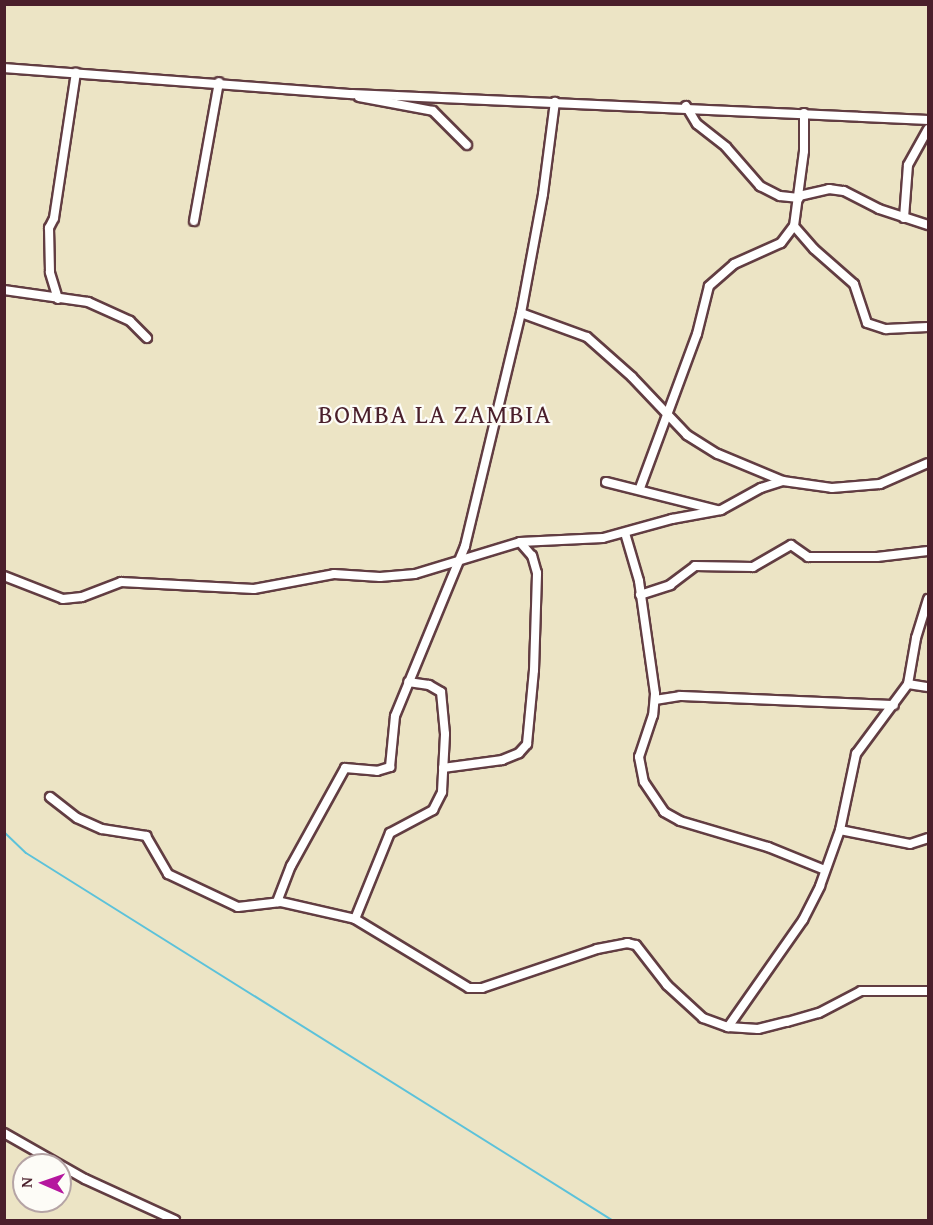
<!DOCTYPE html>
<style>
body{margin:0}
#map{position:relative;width:933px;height:1225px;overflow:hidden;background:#ece4c5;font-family:"Gentium Book Plus",serif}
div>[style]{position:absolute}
.stream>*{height:2px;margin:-1px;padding:0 1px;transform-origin:1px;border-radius:1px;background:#5cc2da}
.roads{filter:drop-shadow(2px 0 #623d42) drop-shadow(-2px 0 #623d42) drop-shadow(0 2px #623d42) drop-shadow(0 -2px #623d42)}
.minor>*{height:8px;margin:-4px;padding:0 4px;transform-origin:4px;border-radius:4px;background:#fff}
span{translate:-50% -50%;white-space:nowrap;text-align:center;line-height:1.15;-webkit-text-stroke:4.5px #fdfcf7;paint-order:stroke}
.quarter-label{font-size:26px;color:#4a1f2b;letter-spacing:1.5px}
.frame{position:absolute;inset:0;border:6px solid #4a1f2b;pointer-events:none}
.north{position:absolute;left:12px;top:1153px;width:60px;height:60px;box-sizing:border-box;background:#fdfcf7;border:2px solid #b5a4a5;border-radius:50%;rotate:272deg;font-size:16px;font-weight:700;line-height:24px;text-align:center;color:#4a1f2b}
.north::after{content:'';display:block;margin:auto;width:21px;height:27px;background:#b5179e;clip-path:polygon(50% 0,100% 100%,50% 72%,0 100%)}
</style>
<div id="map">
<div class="stream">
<div style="left:4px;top:832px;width:30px;rotate:44deg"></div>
<div style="left:26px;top:853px;width:691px;rotate:32.06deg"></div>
</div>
<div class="roads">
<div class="minor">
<div style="left:4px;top:68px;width:349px;rotate:4.3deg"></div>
<div style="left:352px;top:94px;width:577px;rotate:2.58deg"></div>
<div style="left:359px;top:97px;width:75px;rotate:10.7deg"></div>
<div style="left:433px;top:111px;width:48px;rotate:45deg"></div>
<div style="left:686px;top:106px;width:21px;rotate:59deg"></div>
<div style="left:697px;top:124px;width:37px;rotate:38deg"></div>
<div style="left:726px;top:147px;width:52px;rotate:48.9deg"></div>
<div style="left:760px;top:186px;width:22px;rotate:27deg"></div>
<div style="left:780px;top:196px;width:19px;rotate:6deg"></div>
<div style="left:799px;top:196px;width:31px;rotate:-13deg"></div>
<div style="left:829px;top:189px;width:15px;rotate:8deg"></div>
<div style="left:844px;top:191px;width:39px;rotate:27deg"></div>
<div style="left:879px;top:209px;width:52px;rotate:18.1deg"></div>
<div style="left:904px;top:218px;width:53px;rotate:-85.7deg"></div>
<div style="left:908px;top:165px;width:41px;rotate:-60.9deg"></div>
<div style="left:194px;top:221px;width:141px;rotate:-79.8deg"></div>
<div style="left:794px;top:226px;width:30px;rotate:49deg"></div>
<div style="left:814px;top:249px;width:53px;rotate:41.2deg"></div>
<div style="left:854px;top:284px;width:41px;rotate:71.6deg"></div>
<div style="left:867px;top:323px;width:20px;rotate:18deg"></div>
<div style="left:886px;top:329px;width:42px;rotate:-2.7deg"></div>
<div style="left:4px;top:290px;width:85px;rotate:8.1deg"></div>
<div style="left:88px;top:302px;width:46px;rotate:24.3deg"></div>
<div style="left:130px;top:321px;width:24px;rotate:45deg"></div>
<div style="left:58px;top:299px;width:28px;rotate:-107deg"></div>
<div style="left:50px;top:272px;width:44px;rotate:-91.3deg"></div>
<div style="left:49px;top:228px;width:11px;rotate:-63deg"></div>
<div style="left:54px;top:218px;width:147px;rotate:-81.4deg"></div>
<div style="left:521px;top:313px;width:70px;rotate:20deg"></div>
<div style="left:587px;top:337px;width:60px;rotate:41.6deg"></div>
<div style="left:632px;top:377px;width:80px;rotate:46.5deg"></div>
<div style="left:687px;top:435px;width:36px;rotate:32deg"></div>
<div style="left:718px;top:454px;width:70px;rotate:22.6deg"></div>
<div style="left:606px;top:482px;width:114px;rotate:14.2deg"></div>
<div style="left:640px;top:488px;width:164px;rotate:-69.7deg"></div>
<div style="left:697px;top:334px;width:49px;rotate:-76deg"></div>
<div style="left:709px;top:286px;width:33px;rotate:-41deg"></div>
<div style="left:734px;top:264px;width:51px;rotate:-24.1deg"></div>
<div style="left:781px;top:243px;width:21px;rotate:-53deg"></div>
<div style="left:794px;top:226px;width:76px;rotate:-82.4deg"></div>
<div style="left:804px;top:151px;width:38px;rotate:-90deg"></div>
<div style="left:625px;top:533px;width:50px;rotate:73.7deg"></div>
<div style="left:639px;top:581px;width:114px;rotate:81.9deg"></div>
<div style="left:655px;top:694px;width:21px;rotate:95deg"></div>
<div style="left:653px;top:715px;width:44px;rotate:108.4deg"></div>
<div style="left:639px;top:757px;width:25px;rotate:79deg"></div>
<div style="left:644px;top:782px;width:36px;rotate:56deg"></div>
<div style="left:664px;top:812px;width:18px;rotate:29deg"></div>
<div style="left:680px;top:821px;width:92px;rotate:16.5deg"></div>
<div style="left:768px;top:847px;width:61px;rotate:22deg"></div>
<div style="left:4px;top:576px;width:63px;rotate:21.3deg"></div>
<div style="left:63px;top:599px;width:19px;rotate:-6deg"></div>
<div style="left:82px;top:597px;width:42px;rotate:-21deg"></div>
<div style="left:121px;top:582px;width:133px;rotate:3deg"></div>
<div style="left:254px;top:589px;width:81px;rotate:-10.6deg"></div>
<div style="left:334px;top:574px;width:46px;rotate:3.7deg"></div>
<div style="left:380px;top:577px;width:35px;rotate:-5deg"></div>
<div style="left:415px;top:574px;width:110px;rotate:-16.9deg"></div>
<div style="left:520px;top:542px;width:83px;rotate:-2.8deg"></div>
<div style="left:603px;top:538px;width:72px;rotate:-15.4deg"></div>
<div style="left:672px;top:519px;width:50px;rotate:-10.4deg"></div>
<div style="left:721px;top:510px;width:46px;rotate:-28.8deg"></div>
<div style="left:761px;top:488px;width:23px;rotate:-18deg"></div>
<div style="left:783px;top:481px;width:49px;rotate:8.1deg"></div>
<div style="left:832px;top:488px;width:48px;rotate:-4.8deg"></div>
<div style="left:880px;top:484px;width:52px;rotate:-23.6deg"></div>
<div style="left:640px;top:595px;width:32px;rotate:-18deg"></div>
<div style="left:670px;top:585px;width:31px;rotate:-37deg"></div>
<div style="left:695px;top:566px;width:58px;rotate:1deg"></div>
<div style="left:753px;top:567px;width:44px;rotate:-30.1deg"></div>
<div style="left:791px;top:545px;width:21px;rotate:35deg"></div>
<div style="left:808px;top:557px;width:69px"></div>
<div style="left:877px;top:557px;width:51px;rotate:-6.7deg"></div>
<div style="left:908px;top:684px;width:20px;rotate:9deg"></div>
<div style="left:655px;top:700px;width:25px;rotate:-9deg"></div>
<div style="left:680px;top:696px;width:214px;rotate:2.4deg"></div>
<div style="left:443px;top:768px;width:60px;rotate:-7.7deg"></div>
<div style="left:502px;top:760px;width:18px;rotate:-22deg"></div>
<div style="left:519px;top:753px;width:12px;rotate:-48deg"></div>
<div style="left:527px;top:744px;width:74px;rotate:-84.6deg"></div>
<div style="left:534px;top:670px;width:97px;rotate:-88.2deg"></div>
<div style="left:537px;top:573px;width:18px;rotate:-106deg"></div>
<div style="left:532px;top:556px;width:18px;rotate:-131deg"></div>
<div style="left:50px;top:797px;width:34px;rotate:38deg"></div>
<div style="left:77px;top:818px;width:27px;rotate:24deg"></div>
<div style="left:102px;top:829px;width:45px;rotate:9deg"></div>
<div style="left:146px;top:836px;width:44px;rotate:59.9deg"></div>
<div style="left:168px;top:874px;width:77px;rotate:25.2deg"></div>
<div style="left:238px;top:907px;width:43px;rotate:-6.6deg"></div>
<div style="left:281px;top:902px;width:76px;rotate:12.9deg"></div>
<div style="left:355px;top:919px;width:133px;rotate:31.2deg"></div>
<div style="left:469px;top:988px;width:13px"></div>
<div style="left:482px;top:988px;width:121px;rotate:-18.7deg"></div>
<div style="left:597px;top:949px;width:31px;rotate:-11deg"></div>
<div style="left:627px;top:943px;width:9px;rotate:13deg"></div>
<div style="left:636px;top:945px;width:51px;rotate:52.2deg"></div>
<div style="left:667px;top:985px;width:49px;rotate:42.5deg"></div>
<div style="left:703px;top:1018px;width:27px;rotate:20deg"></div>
<div style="left:728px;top:1027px;width:30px;rotate:4deg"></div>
<div style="left:758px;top:1029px;width:30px;rotate:-14deg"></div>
<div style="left:787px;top:1022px;width:33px;rotate:-16deg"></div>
<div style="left:819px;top:1013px;width:47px;rotate:-27.6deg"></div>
<div style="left:861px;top:991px;width:67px"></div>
<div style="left:840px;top:830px;width:71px;rotate:11.3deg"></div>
<div style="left:910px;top:844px;width:19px;rotate:-18deg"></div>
<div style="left:277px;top:902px;width:39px;rotate:-69deg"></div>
<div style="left:291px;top:866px;width:112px;rotate:-61.1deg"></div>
<div style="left:345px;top:768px;width:32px;rotate:5deg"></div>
<div style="left:377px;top:771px;width:14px;rotate:-17deg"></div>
<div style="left:390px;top:767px;width:51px;rotate:-84.4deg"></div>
<div style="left:395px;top:716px;width:184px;rotate:-67.6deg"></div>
<div style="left:465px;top:546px;width:240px;rotate:-76.5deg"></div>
<div style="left:521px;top:313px;width:121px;rotate:-79.5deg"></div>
<div style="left:543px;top:194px;width:93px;rotate:-82.6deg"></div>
<div style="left:355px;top:919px;width:93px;rotate:-67.9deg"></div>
<div style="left:390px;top:833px;width:49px;rotate:-28.1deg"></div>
<div style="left:433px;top:810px;width:20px;rotate:-63deg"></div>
<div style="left:442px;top:792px;width:58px;rotate:-87deg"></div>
<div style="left:445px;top:734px;width:42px;rotate:-95.4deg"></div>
<div style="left:441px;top:692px;width:14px;rotate:-150deg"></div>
<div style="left:429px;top:685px;width:21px;rotate:-172deg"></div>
<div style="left:728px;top:1027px;width:131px;rotate:-55deg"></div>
<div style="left:803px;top:920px;width:38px;rotate:-63deg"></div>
<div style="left:820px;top:886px;width:59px;rotate:-70.3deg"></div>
<div style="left:840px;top:830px;width:78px;rotate:-78.1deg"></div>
<div style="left:856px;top:754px;width:87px;rotate:-53.4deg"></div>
<div style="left:908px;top:684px;width:47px;rotate:-80.1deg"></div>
<div style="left:916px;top:638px;width:41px;rotate:-72.9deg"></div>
<div style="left:4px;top:1133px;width:93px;rotate:29.6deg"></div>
<div style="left:85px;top:1179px;width:99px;rotate:24.5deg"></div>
</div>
</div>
<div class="quarter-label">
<span style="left:435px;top:414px">BOMBA LA ZAMBIA</span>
</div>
<div class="frame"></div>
<div class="north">N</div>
</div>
